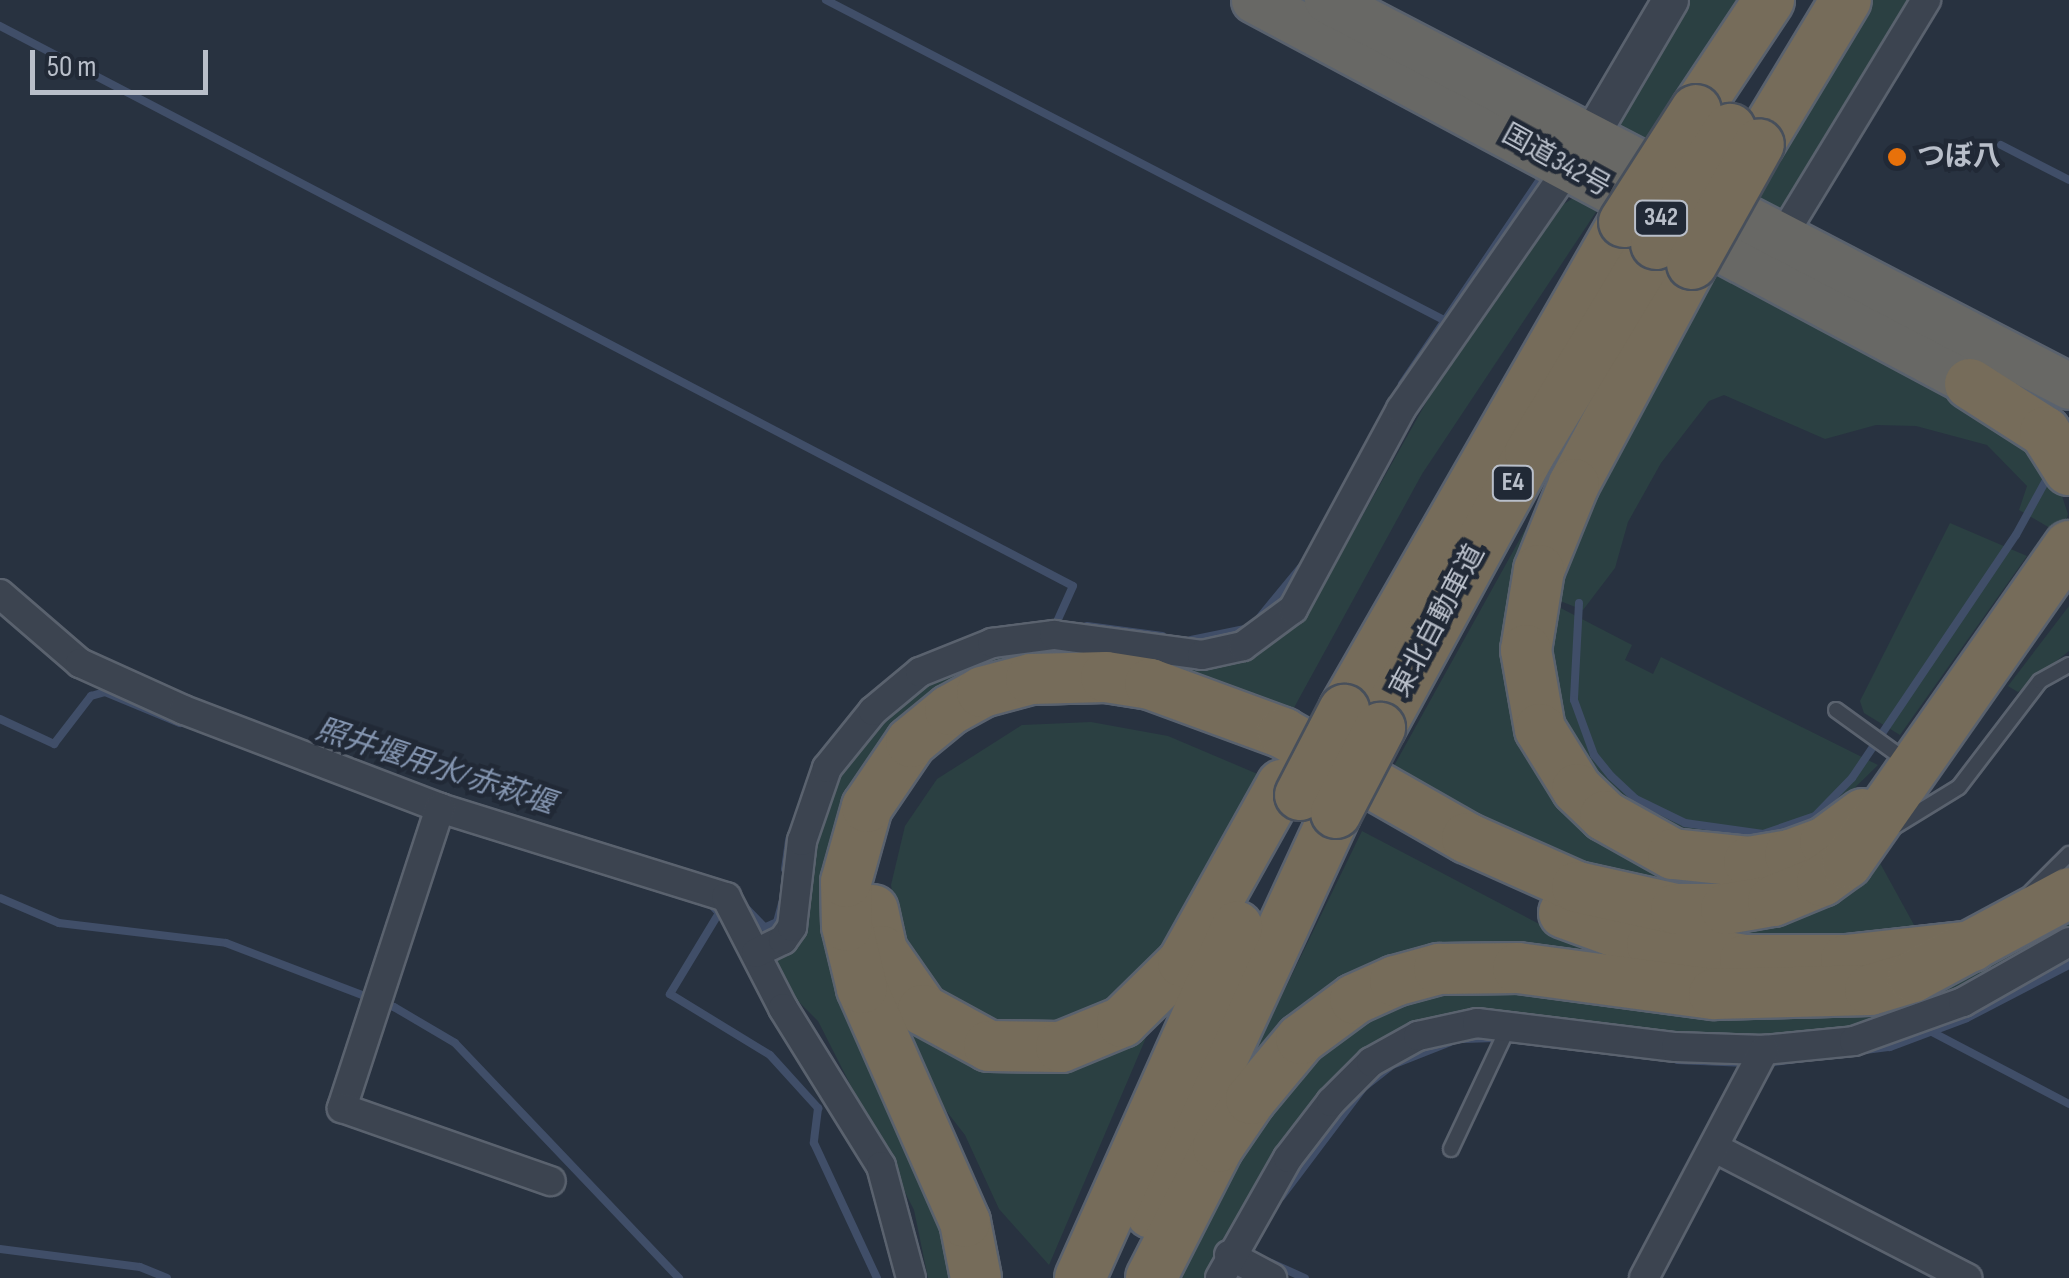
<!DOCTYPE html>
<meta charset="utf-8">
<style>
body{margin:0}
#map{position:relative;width:2069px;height:1278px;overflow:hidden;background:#283240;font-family:"Sofia Sans Condensed","Noto Sans JP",sans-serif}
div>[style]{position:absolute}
.green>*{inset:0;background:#2b4042}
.stream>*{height:8px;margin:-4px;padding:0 4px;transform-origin:4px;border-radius:4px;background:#404e68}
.roads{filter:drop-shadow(2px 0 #5a626e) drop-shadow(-2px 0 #5a626e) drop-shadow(0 2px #5a626e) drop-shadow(0 -2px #5a626e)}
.service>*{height:14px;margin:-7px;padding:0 7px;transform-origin:7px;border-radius:7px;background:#3c4450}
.minor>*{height:28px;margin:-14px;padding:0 14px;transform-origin:14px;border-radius:14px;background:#3c4450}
.tertiary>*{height:35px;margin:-17.5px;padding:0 17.5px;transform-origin:17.5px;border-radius:17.5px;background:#3c4450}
.trunk>*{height:45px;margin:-22.5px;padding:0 22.5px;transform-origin:22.5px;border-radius:22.5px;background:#686865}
.motorway>*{height:50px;margin:-25px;padding:0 25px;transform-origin:25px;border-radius:25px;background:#766c5a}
.bridges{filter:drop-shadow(2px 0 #474f5b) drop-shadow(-2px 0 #474f5b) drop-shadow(0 2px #474f5b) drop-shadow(0 -2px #474f5b)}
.motorway-bridge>*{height:50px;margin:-25px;padding:0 25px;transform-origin:25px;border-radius:25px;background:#766c5a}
.dots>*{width:28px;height:28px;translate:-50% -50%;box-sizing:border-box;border:5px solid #212936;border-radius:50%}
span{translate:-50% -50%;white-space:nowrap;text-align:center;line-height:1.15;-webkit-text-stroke:9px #212936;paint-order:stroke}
.shield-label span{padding:2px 8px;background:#212936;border:2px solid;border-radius:8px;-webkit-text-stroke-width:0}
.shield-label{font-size:25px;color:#b9bfca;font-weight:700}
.poi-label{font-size:28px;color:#b9bfca;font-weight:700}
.left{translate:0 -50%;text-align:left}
.street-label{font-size:28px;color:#b9bfca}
.water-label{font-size:30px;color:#8394af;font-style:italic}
.scale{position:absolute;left:30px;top:50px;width:178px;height:45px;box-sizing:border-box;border:5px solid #b9bfca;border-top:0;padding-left:12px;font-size:30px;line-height:35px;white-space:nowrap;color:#b9bfca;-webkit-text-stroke:8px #212936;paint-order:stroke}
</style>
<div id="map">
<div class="green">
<div style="clip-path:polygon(1684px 0,1740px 0,1643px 142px,1612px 124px)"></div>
<div style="clip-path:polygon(1871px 0,1916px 0,1785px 208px,1775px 213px,1750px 200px)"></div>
<div style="clip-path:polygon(1578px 195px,1600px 206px,1422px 474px,1290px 715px,1017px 662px,838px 820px,911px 1138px,960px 1278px,928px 1278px,914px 1210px,818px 1021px,791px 994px,777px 959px,796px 948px,805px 920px,821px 800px,865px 727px,921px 687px,1019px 649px,1137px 649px,1195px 667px,1220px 666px,1260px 653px,1305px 618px,1432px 392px,1556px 209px)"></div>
<div style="clip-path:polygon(1716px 272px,1859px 345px,2025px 446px,2058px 484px,2068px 514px,2062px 535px,2019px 510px,2027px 486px,1987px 445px,1916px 426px,1876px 425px,1825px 439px,1724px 395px,1709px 401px,1661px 463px,1628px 522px,1615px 568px,1583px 610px,1550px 597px,1583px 508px)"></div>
<div style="clip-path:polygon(1621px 357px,1524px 567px,1544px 757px,1748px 891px,1671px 893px,1587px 873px,1390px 773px)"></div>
<div style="clip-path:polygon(1950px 523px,2027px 556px,1900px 735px,1864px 713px,1860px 701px)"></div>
<div style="clip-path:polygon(1551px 603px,1632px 645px,1625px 660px,1653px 674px,1661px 657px,1878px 765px,1823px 819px,1780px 840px,1740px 842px,1650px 822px,1584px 770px,1557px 718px,1546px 660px)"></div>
<div style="clip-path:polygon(2069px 606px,2069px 651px,2018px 692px,2008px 686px)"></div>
<div style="clip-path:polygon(1091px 722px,1168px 736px,1260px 775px,1179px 939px,1099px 1014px,1024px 1033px,941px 1002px,900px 939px,891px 885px,905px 826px,937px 779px,1022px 725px)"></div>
<div style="clip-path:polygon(1362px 831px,1541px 925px,1624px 953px,1726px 973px,1450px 950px,1223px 1116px)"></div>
<div style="clip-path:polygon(1880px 863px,1919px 934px,1764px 951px,1679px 927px,1826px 896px)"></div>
<div style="clip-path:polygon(2069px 919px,2069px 930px,1995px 974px,1895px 1018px,1795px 1036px,1730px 1038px,1477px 1011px,1416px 1022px,1352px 1062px,1273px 1160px,1208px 1278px,1168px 1278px,1226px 1162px,1313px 1053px,1399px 998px,1473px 985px,1747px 1018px,1817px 1013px)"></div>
<div style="clip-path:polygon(869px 944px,951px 1051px,1154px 1019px,1049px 1265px,999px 1209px,965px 1135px,906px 1059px)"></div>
</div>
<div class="stream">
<div style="left:826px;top:0;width:696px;rotate:27.38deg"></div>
<div style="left:0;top:26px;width:1210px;rotate:27.56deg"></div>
<div style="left:1073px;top:586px;width:44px;rotate:114.2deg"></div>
<div style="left:2001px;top:145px;width:76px;rotate:27.2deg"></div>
<div style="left:1402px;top:384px;width:256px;rotate:-56deg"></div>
<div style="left:1579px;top:603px;width:97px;rotate:93deg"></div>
<div style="left:1574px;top:700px;width:59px;rotate:70deg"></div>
<div style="left:1594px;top:755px;width:27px;rotate:51deg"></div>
<div style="left:1611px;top:776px;width:34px;rotate:43deg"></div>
<div style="left:1636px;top:799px;width:55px;rotate:26.1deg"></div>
<div style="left:1685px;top:823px;width:79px;rotate:8deg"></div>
<div style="left:1763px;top:834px;width:55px;rotate:-19.1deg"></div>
<div style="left:1815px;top:816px;width:53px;rotate:-45.8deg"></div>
<div style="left:1852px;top:778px;width:293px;rotate:-56deg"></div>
<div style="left:2016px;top:535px;width:73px;rotate:-61.3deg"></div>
<div style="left:1260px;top:617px;width:65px;rotate:-50.6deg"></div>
<div style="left:1087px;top:626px;width:76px;rotate:7.6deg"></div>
<div style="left:1191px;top:640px;width:55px;rotate:-11.5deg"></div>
<div style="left:0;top:719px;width:60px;rotate:24.8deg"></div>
<div style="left:54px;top:744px;width:61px;rotate:-52.4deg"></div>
<div style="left:91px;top:696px;width:15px;rotate:-16deg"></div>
<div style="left:105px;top:692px;width:81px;rotate:22.5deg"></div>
<div style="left:785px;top:869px;width:30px;rotate:-82deg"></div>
<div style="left:0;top:898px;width:64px;rotate:23deg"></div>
<div style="left:59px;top:923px;width:168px;rotate:6.8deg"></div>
<div style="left:226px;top:943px;width:180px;rotate:20.9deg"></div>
<div style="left:394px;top:1007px;width:71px;rotate:30.5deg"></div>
<div style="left:455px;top:1043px;width:325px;rotate:46.4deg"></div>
<div style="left:709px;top:902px;width:15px;rotate:48deg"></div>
<div style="left:719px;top:913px;width:95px;rotate:121.2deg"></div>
<div style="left:670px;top:994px;width:117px;rotate:31.4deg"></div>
<div style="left:770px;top:1055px;width:72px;rotate:47.8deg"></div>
<div style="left:818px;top:1108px;width:35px;rotate:97deg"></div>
<div style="left:814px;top:1143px;width:149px;rotate:65deg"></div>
<div style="left:743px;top:905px;width:36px;rotate:46deg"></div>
<div style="left:766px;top:927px;width:12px;rotate:-24deg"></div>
<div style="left:777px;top:922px;width:20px;rotate:-75deg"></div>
<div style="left:1932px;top:1032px;width:155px;rotate:27.7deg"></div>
<div style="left:1463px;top:1039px;width:31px;rotate:-2deg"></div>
<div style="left:1677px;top:1060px;width:70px;rotate:2.5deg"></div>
<div style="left:1766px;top:1063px;width:125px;rotate:-7.4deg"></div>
<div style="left:1890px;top:1047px;width:82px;rotate:-20.6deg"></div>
<div style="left:1967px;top:1018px;width:115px;rotate:-27.5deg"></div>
<div style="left:1281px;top:1197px;width:138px;rotate:-53deg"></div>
<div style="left:1364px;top:1087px;width:36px;rotate:-38deg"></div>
<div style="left:1392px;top:1065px;width:62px;rotate:-21.6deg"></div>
<div style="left:0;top:1249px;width:141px;rotate:7.3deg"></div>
<div style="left:140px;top:1267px;width:29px;rotate:22deg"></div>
<div style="left:1271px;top:1263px;width:37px;rotate:24deg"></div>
</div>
<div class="roads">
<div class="service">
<div style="left:1836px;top:710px;width:89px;rotate:35.8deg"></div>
<div style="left:1894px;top:827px;width:76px;rotate:-31.6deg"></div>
<div style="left:1959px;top:787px;width:133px;rotate:-52.6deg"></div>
<div style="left:2040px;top:681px;width:33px;rotate:-29deg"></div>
<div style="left:2031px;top:892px;width:54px;rotate:-45deg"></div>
<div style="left:1451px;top:1149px;width:136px;rotate:-64.8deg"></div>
</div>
<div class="minor">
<div style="left:1774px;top:250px;width:293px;rotate:-58.7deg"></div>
<div style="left:0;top:594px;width:106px;rotate:40.8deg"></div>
<div style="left:80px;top:663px;width:114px;rotate:24.3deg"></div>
<div style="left:184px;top:710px;width:274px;rotate:20.9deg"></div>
<div style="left:440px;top:808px;width:300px;rotate:17.3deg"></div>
<div style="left:726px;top:897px;width:125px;rotate:62.8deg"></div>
<div style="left:783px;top:1008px;width:186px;rotate:58.2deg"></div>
<div style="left:881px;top:1166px;width:116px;rotate:75deg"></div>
<div style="left:440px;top:808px;width:316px;rotate:108.1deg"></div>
<div style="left:342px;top:1108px;width:221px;rotate:19.3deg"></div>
<div style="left:756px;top:953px;width:30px;rotate:-26deg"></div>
<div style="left:783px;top:940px;width:16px;rotate:-55deg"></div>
<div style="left:792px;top:927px;width:87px;rotate:-83.4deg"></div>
<div style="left:802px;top:841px;width:77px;rotate:-71.1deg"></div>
<div style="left:827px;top:768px;width:73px;rotate:-51.1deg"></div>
<div style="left:873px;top:711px;width:61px;rotate:-39.7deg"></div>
<div style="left:920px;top:672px;width:78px;rotate:-21.9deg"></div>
<div style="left:992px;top:643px;width:63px;rotate:-7.4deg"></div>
<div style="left:1054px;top:635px;width:149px;rotate:7.7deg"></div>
<div style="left:1202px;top:655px;width:42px;rotate:-12.4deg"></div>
<div style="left:1243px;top:646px;width:62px;rotate:-36.5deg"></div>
<div style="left:1293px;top:609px;width:227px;rotate:-61.6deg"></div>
<div style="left:1401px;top:409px;width:307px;rotate:-55.2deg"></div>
<div style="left:1715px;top:1148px;width:284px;rotate:27.3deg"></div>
<div style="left:1229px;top:1255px;width:49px;rotate:28.1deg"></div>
<div style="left:1220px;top:1278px;width:138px;rotate:-60.5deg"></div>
<div style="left:1288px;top:1158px;width:71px;rotate:-52.5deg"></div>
<div style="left:1331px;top:1102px;width:57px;rotate:-45deg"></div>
<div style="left:1371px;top:1062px;width:54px;rotate:-29deg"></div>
<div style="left:1418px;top:1036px;width:60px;rotate:-12.4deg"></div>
<div style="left:1477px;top:1023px;width:200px;rotate:6.9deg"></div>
<div style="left:1676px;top:1047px;width:88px;rotate:2deg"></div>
<div style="left:1764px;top:1050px;width:90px;rotate:-5.7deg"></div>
<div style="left:1854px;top:1041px;width:116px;rotate:-19.7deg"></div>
<div style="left:1963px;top:1002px;width:122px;rotate:-29.5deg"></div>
<div style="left:1644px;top:1278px;width:258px;rotate:-62.2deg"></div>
</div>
<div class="tertiary">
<div style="left:1589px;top:138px;width:160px;rotate:-59.6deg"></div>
</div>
<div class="trunk">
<div style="left:1254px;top:0;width:847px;rotate:28.11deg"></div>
<div style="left:1327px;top:0;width:836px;rotate:27.48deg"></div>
</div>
<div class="motorway">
<div style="left:1696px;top:110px;width:132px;rotate:-56.4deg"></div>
<div style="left:1759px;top:144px;width:168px;rotate:-58.9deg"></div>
<div style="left:1692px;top:264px;width:250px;rotate:118.2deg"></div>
<div style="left:1574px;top:484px;width:93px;rotate:112.1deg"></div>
<div style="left:1539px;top:570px;width:81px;rotate:99.2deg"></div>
<div style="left:1526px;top:650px;width:80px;rotate:80deg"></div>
<div style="left:1540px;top:729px;width:70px;rotate:58.3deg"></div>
<div style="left:1577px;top:789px;width:39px;rotate:44deg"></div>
<div style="left:1605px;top:816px;width:78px;rotate:29.2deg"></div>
<div style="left:1673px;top:854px;width:76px;rotate:6deg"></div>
<div style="left:1749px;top:862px;width:42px;rotate:-9.7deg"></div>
<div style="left:1790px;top:855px;width:37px;rotate:-20deg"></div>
<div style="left:1825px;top:842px;width:47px;rotate:-36.4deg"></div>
<div style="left:1970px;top:384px;width:89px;rotate:32.6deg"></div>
<div style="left:2045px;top:432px;width:45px;rotate:57.7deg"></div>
<div style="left:1344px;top:710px;width:563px;rotate:-60.15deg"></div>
<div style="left:1380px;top:728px;width:313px;rotate:-61.4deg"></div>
<div style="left:1530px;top:453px;width:244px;rotate:-58.9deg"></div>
<div style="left:873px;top:910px;width:42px;rotate:77.6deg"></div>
<div style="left:882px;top:951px;width:72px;rotate:55.2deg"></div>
<div style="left:923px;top:1010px;width:75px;rotate:28.6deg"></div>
<div style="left:989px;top:1046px;width:72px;rotate:0.8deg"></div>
<div style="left:1061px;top:1047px;width:66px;rotate:-22.3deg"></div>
<div style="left:1122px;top:1022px;width:86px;rotate:-44.5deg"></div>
<div style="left:1183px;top:962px;width:203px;rotate:-60.8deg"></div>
<div style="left:1564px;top:913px;width:94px;rotate:20deg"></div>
<div style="left:1652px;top:945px;width:94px;rotate:9.2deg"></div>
<div style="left:1745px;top:960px;width:101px"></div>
<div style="left:1846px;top:960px;width:127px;rotate:-6.3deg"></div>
<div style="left:1151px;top:1213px;width:441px;rotate:-65.2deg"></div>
<div style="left:976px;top:1278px;width:57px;rotate:-101.1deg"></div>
<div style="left:965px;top:1222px;width:256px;rotate:-113.8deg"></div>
<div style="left:862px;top:988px;width:64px;rotate:-103.6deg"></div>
<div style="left:847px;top:926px;width:44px;rotate:-91.3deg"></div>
<div style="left:846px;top:882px;width:78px;rotate:-74.4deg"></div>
<div style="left:867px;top:807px;width:78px;rotate:-55.9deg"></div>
<div style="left:911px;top:742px;width:50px;rotate:-39.4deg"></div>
<div style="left:950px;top:710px;width:37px;rotate:-29deg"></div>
<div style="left:982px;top:692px;width:51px;rotate:-14.9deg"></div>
<div style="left:1031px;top:679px;width:75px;rotate:-1.5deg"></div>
<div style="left:1106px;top:677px;width:45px;rotate:9deg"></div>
<div style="left:1150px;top:684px;width:142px;rotate:20.2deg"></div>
<div style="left:1283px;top:733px;width:212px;rotate:29.7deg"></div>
<div style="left:1467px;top:838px;width:120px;rotate:24deg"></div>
<div style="left:1577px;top:887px;width:101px;rotate:12.5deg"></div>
<div style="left:1676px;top:909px;width:50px"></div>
<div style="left:1726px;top:909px;width:48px;rotate:-9.7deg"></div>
<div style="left:1773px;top:901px;width:53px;rotate:-22.2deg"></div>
<div style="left:1822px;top:881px;width:31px;rotate:-36deg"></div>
<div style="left:1847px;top:863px;width:387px;rotate:-55deg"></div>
<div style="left:1080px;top:1278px;width:385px;rotate:-65.9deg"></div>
<div style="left:1151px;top:1278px;width:147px;rotate:-62.9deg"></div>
<div style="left:1218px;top:1147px;width:58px;rotate:-55.5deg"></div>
<div style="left:1251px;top:1099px;width:78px;rotate:-50.2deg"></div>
<div style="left:1301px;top:1039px;width:67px;rotate:-36.5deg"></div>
<div style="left:1355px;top:999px;width:44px;rotate:-24.2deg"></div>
<div style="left:1395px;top:981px;width:46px;rotate:-15.3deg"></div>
<div style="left:1439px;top:969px;width:79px;rotate:-0.7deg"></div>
<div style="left:1518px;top:968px;width:198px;rotate:7.6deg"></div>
<div style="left:1714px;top:994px;width:156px;rotate:-1.5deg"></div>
<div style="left:1870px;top:990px;width:45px;rotate:-16.8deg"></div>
<div style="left:1913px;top:977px;width:177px;rotate:-28.3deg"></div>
</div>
</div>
<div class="bridges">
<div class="motorway-bridge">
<div style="left:1624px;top:222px;width:133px;rotate:-57.3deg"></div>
<div style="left:1656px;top:244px;width:137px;rotate:-57.2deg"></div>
<div style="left:1692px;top:264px;width:137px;rotate:-60.8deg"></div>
<div style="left:1300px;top:795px;width:96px;rotate:-62.6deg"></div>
<div style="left:1336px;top:813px;width:96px;rotate:-62.6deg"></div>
</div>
</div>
<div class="dots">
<div style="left:1897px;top:157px;background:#e8710a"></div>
</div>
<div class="shield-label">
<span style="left:1661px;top:218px">342</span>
<span style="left:1513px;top:483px">E4</span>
</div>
<div class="poi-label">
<span class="left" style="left:1917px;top:157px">つぼ八</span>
</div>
<div class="street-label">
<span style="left:1556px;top:161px;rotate:29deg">国道342号</span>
<span style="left:1438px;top:621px;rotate:-62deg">東北自動車道</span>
</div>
<div class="water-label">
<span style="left:435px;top:767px;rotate:18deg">照井堰用水/赤萩堰</span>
</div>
<div class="scale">50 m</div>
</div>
